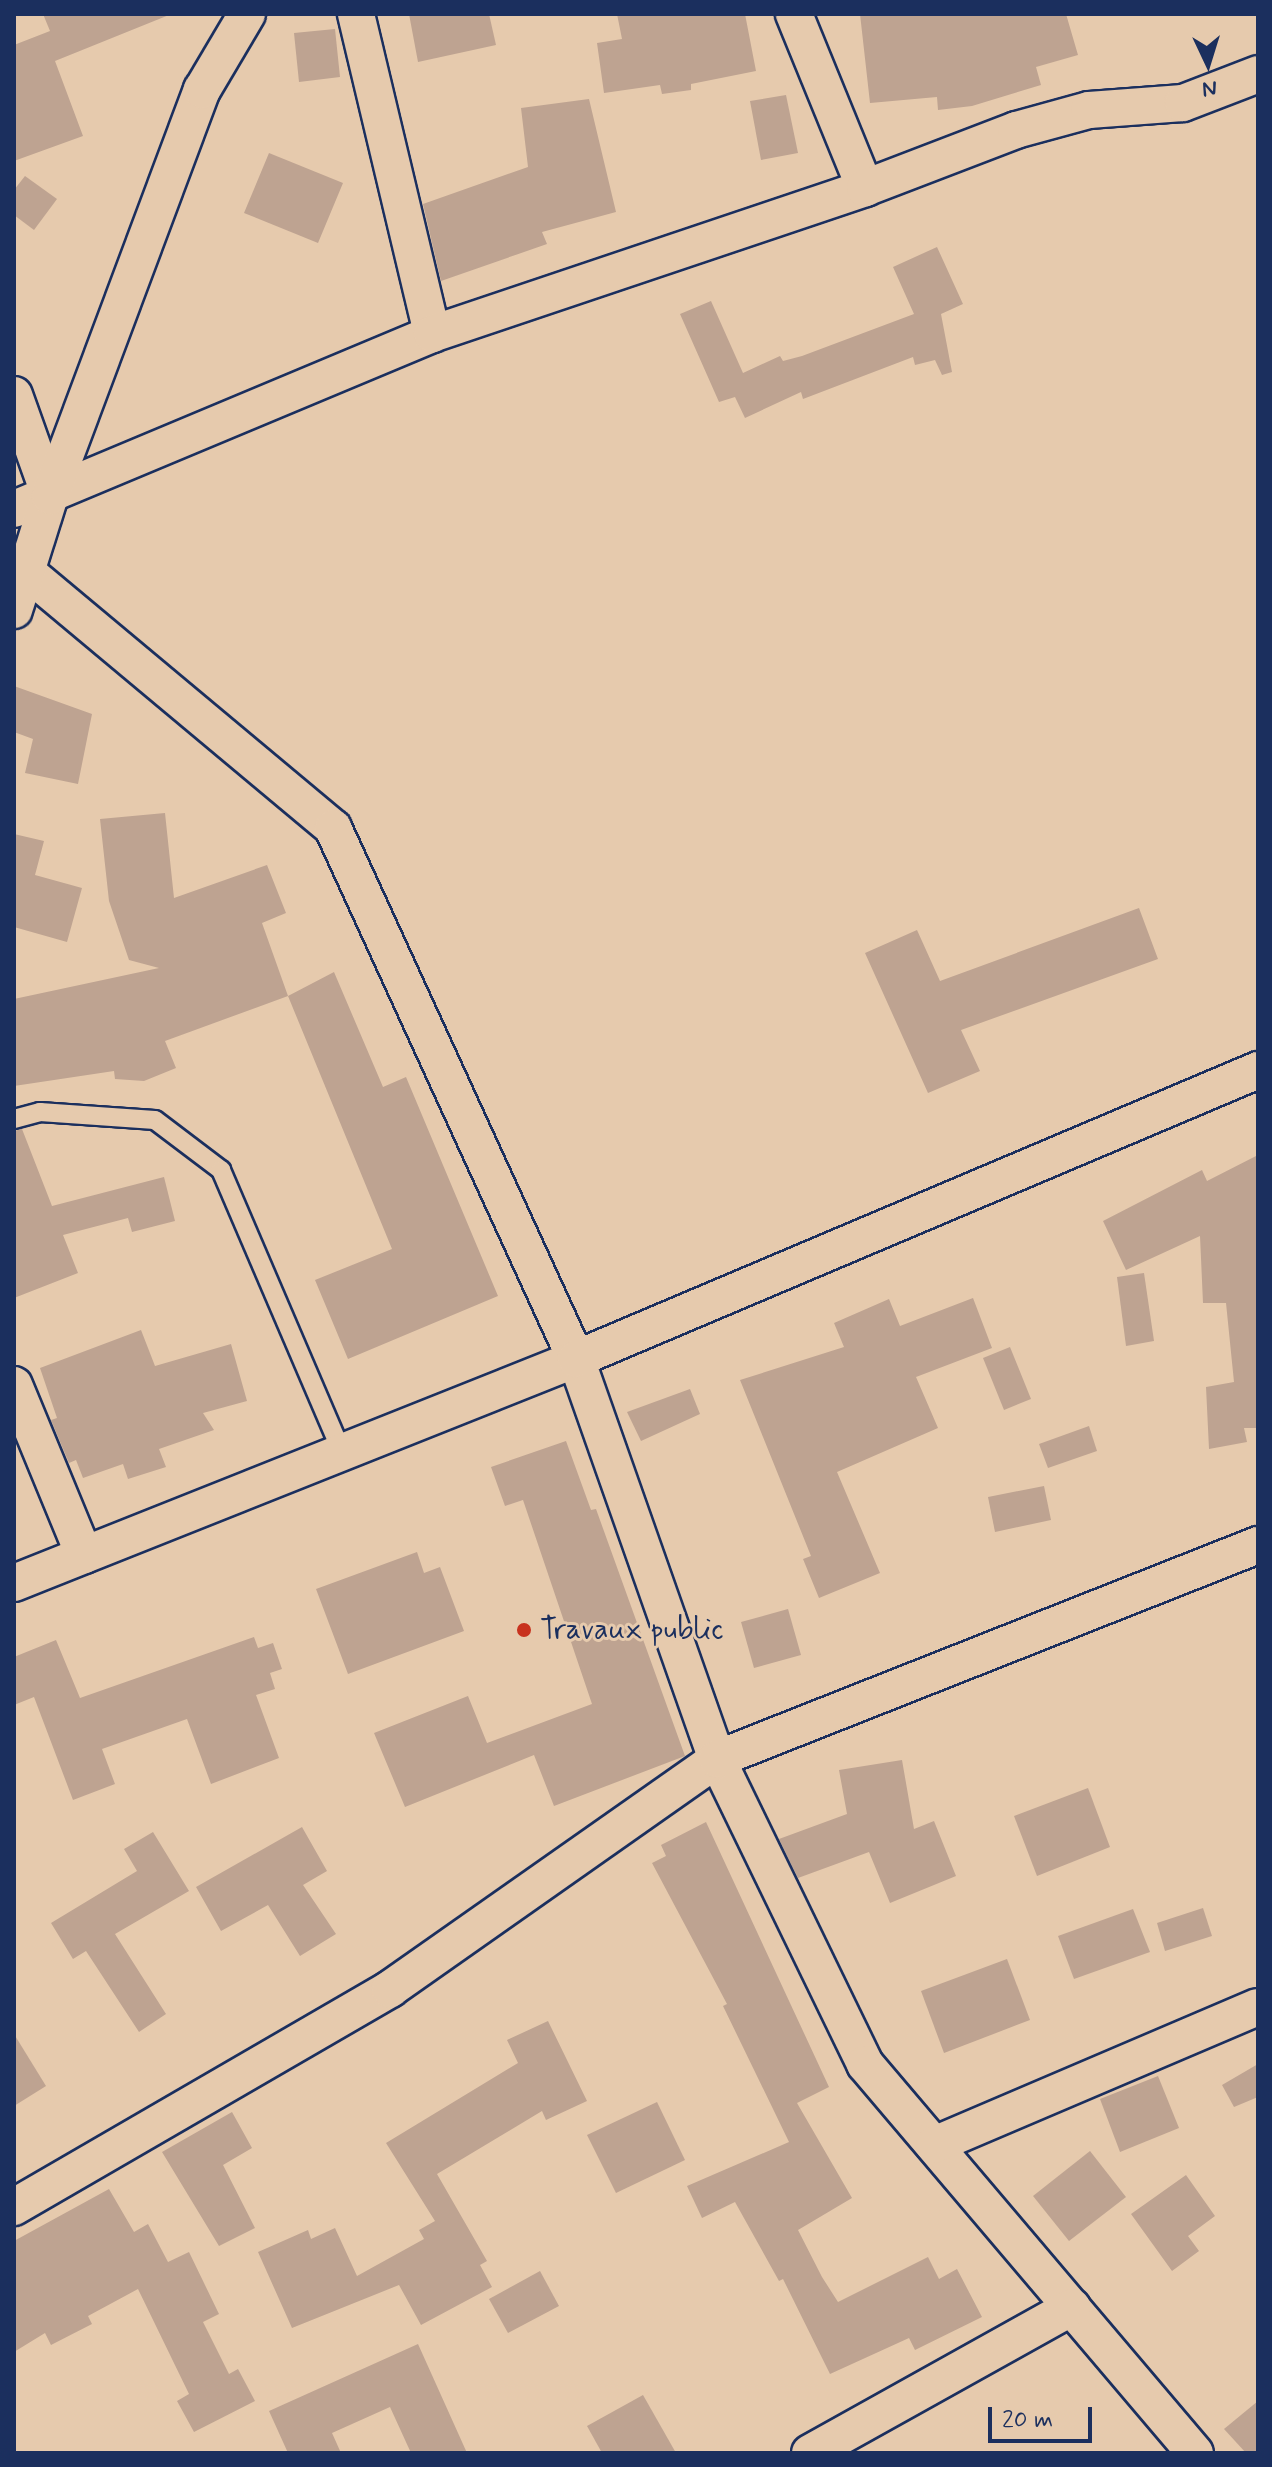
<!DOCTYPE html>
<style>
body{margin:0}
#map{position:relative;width:1272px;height:2467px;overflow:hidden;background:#e6caad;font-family:Mynerve,sans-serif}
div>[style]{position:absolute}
.building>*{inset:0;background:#bea391}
.roads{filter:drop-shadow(2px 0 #1b2f5e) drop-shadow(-2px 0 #1b2f5e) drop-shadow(0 2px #1b2f5e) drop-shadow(0 -2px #1b2f5e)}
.service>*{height:18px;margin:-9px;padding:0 9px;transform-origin:9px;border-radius:9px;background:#e6caad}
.minor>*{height:36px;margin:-18px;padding:0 18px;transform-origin:18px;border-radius:18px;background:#e6caad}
.dots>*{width:22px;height:22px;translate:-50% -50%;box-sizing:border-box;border:4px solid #e6caad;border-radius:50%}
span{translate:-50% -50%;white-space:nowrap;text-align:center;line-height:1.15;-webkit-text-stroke:6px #e6caad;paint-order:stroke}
.poi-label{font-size:30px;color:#1b2f5e}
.left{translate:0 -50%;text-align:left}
.frame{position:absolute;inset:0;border:16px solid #1b2f5e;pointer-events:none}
.north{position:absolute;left:1168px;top:24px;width:80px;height:80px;-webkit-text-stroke:6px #e6caad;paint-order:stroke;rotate:176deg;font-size:22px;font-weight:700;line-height:32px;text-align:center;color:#1b2f5e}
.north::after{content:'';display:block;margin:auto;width:28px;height:36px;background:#1b2f5e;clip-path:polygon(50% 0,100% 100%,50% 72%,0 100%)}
.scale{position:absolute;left:988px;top:2407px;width:104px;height:36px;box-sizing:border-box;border:4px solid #1b2f5e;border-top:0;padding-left:10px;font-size:24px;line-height:28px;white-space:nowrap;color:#1b2f5e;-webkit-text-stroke:6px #e6caad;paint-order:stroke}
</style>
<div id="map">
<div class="building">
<div style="clip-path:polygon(43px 14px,169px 15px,55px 61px,83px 136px,14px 161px,14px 45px,50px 31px)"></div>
<div style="clip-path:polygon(409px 14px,489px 14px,496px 45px,418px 62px)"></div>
<div style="clip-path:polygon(617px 14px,745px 14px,756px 71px,691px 84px,691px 90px,662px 94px,660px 85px,604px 93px,597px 43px,622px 39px)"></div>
<div style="clip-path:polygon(860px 14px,1066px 14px,1078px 55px,1036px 67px,1041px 85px,972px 106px,938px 110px,937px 97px,870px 103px)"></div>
<div style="clip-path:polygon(335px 29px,340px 77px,299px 82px,294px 33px)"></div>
<div style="clip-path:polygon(786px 95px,798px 153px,761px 160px,750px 101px)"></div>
<div style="clip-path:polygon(589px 99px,616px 212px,542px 232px,547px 244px,441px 281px,423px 204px,528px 167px,521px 108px)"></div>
<div style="clip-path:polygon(269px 153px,343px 183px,318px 243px,244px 213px)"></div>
<div style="clip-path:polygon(25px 176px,57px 199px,34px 230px,14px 215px,14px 190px)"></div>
<div style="clip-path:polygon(937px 247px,963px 304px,941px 314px,952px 372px,942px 375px,935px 360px,915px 365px,913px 357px,803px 399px,801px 392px,745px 418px,735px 397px,719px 402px,680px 314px,711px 301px,743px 373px,780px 356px,783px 361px,802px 356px,914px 314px,893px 267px)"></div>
<div style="clip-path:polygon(14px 686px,92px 714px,78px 784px,25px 773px,33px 739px,14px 732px)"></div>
<div style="clip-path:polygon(165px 813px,174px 898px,267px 865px,286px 913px,262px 923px,288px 996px,165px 1041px,176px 1068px,144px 1081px,115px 1079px,114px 1071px,14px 1086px,14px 999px,159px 968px,129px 960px,109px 901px,100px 819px)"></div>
<div style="clip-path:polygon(14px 834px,44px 841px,35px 875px,82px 888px,67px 942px,14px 927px)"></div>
<div style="clip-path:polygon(1139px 908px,1158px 959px,961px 1030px,980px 1071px,928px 1093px,865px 953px,917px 930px,940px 981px)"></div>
<div style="clip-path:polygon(334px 972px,383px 1087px,406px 1077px,498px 1296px,348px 1359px,315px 1280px,392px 1249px,288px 996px)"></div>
<div style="clip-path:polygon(22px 1129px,52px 1206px,164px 1177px,175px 1221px,132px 1232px,128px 1218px,63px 1235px,78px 1273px,14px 1298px,14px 1131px)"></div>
<div style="clip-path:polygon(1258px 1155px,1258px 1428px,1244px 1428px,1247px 1442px,1209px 1449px,1206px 1387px,1234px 1382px,1226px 1303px,1203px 1303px,1200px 1236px,1126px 1270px,1103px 1221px,1202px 1170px,1207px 1181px)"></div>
<div style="clip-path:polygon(1144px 1273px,1154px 1341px,1126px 1346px,1117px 1277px)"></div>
<div style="clip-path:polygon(973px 1298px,992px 1348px,916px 1377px,938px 1428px,837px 1472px,880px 1573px,819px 1598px,803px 1559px,811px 1556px,740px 1380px,844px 1347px,834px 1323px,889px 1299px,900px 1326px)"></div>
<div style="clip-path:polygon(141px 1330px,155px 1366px,231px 1344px,247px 1401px,203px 1413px,214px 1430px,159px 1449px,166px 1467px,128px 1479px,123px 1464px,83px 1478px,76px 1460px,69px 1463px,51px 1420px,57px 1418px,40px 1368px)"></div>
<div style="clip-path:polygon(1010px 1347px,1031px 1399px,1004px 1410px,983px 1358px)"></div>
<div style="clip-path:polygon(690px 1389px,700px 1414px,641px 1441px,627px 1412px)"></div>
<div style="clip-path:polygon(1089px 1426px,1097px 1451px,1048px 1468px,1039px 1444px)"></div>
<div style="clip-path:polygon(566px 1441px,591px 1510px,596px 1509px,685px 1756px,554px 1806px,534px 1755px,405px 1807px,374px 1733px,468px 1696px,487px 1743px,592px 1704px,523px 1500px,505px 1506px,491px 1467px)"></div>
<div style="clip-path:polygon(1044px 1486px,1051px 1520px,995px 1532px,988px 1497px)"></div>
<div style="clip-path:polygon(417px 1552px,424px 1573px,440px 1567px,464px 1631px,348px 1674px,316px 1589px)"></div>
<div style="clip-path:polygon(788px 1609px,801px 1655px,754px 1668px,741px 1622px)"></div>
<div style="clip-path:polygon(254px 1637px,258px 1648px,273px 1643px,282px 1669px,270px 1673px,275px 1689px,256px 1695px,279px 1758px,211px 1784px,187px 1719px,102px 1749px,115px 1784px,73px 1800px,34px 1697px,14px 1705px,14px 1657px,56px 1640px,80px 1698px)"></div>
<div style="clip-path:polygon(902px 1760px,914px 1829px,934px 1821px,956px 1876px,890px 1903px,869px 1852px,798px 1878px,779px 1839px,847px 1814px,839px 1770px)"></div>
<div style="clip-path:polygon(1088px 1788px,1110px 1847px,1037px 1876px,1014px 1816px)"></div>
<div style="clip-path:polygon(706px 1822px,829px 2087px,797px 2103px,852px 2198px,798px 2230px,822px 2277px,838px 2302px,928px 2257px,939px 2279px,957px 2269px,982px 2317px,915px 2350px,909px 2338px,830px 2374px,783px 2279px,779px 2281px,735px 2202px,702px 2218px,687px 2186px,789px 2142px,723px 2006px,727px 2004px,652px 1863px,666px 1856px,661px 1845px)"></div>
<div style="clip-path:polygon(302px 1827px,327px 1871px,303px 1885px,336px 1934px,300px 1956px,268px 1905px,221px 1931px,196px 1887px)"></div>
<div style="clip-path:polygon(153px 1832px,189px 1891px,115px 1934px,166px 2014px,139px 2032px,86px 1951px,73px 1959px,51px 1923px,137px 1871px,124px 1849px)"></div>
<div style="clip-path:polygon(1203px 1908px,1212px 1936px,1165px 1951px,1157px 1923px)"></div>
<div style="clip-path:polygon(1133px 1909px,1150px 1952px,1074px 1979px,1058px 1936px)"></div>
<div style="clip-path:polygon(1007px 1959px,1030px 2020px,944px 2053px,921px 1991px)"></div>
<div style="clip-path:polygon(548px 2021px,587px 2101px,546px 2120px,542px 2111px,437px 2174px,487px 2261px,480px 2265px,492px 2287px,421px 2325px,399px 2285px,292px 2328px,258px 2252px,308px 2230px,311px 2239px,335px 2228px,357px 2276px,424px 2239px,419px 2230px,435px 2221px,386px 2143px,518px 2063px,507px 2040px)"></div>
<div style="clip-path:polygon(14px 2034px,46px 2086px,14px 2106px)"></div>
<div style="clip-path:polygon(1258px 2064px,1258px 2097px,1234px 2107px,1222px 2085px)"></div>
<div style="clip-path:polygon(1158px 2076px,1179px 2128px,1120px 2152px,1100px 2099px)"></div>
<div style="clip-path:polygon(657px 2102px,685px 2160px,616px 2193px,587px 2135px)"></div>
<div style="clip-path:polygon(232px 2112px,252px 2148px,223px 2165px,255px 2228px,219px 2246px,162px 2152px)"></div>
<div style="clip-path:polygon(1090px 2151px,1126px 2197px,1069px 2241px,1033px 2196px)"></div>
<div style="clip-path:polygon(1186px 2175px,1215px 2216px,1188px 2236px,1199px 2251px,1172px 2271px,1131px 2214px)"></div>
<div style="clip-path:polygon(109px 2189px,134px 2232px,148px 2224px,168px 2262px,189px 2252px,219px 2314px,203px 2322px,229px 2374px,238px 2369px,255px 2401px,194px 2432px,177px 2401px,189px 2394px,138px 2289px,88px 2316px,92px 2324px,51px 2345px,45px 2333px,14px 2352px,14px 2241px)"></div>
<div style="clip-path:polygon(540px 2271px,559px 2306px,508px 2333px,489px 2299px)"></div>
<div style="clip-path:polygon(418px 2344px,467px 2453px,411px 2453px,390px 2407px,332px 2433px,341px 2453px,288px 2453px,269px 2411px)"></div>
<div style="clip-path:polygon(643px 2395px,676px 2453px,602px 2453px,587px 2426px)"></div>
<div style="clip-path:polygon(1258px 2401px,1258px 2453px,1246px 2453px,1224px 2429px)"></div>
</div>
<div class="roads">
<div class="service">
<div style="left:14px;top:1119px;width:27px;rotate:-15deg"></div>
<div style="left:40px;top:1112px;width:115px;rotate:4deg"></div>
<div style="left:155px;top:1120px;width:83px;rotate:37.1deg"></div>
<div style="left:221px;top:1170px;width:307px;rotate:66.8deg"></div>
</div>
<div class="minor">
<div style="left:356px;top:14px;width:329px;rotate:76.6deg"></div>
<div style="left:794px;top:14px;width:188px;rotate:67.8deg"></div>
<div style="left:14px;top:395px;width:107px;rotate:70.4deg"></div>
<div style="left:14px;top:509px;width:453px;rotate:-22.7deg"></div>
<div style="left:432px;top:334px;width:457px;rotate:-18.6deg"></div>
<div style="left:865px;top:188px;width:162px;rotate:-21deg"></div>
<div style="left:1016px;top:130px;width:76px;rotate:-15.3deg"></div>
<div style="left:1089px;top:110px;width:94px;rotate:-4.3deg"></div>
<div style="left:1183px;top:103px;width:80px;rotate:-21.1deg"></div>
<div style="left:27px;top:572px;width:399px;rotate:39.9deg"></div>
<div style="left:333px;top:828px;width:584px;rotate:65.41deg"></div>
<div style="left:576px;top:1359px;width:424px;rotate:70.6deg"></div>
<div style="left:717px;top:1759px;width:339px;rotate:64.1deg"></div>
<div style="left:865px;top:2064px;width:510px;rotate:49.69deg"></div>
<div style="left:14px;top:610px;width:120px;rotate:-72.5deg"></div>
<div style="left:50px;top:496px;width:434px;rotate:-69.5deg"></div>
<div style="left:202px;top:90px;width:88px;rotate:-59.4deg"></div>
<div style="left:14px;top:1385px;width:184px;rotate:67.6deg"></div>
<div style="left:14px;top:1583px;width:605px;rotate:-21.73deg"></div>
<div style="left:576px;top:1359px;width:741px;rotate:-22.96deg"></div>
<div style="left:934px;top:2145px;width:352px;rotate:-23.1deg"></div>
<div style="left:14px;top:2207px;width:435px;rotate:-30.1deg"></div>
<div style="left:390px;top:1989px;width:400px;rotate:-35.1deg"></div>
<div style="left:717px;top:1759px;width:582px;rotate:-21.58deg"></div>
<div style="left:810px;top:2453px;width:300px;rotate:-29.1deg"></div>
</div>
</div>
<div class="dots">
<div style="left:524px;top:1630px;background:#c8321e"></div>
</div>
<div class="poi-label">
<span class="left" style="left:540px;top:1630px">Travaux public</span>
</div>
<div class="frame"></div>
<div class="north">N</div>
<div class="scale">20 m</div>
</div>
